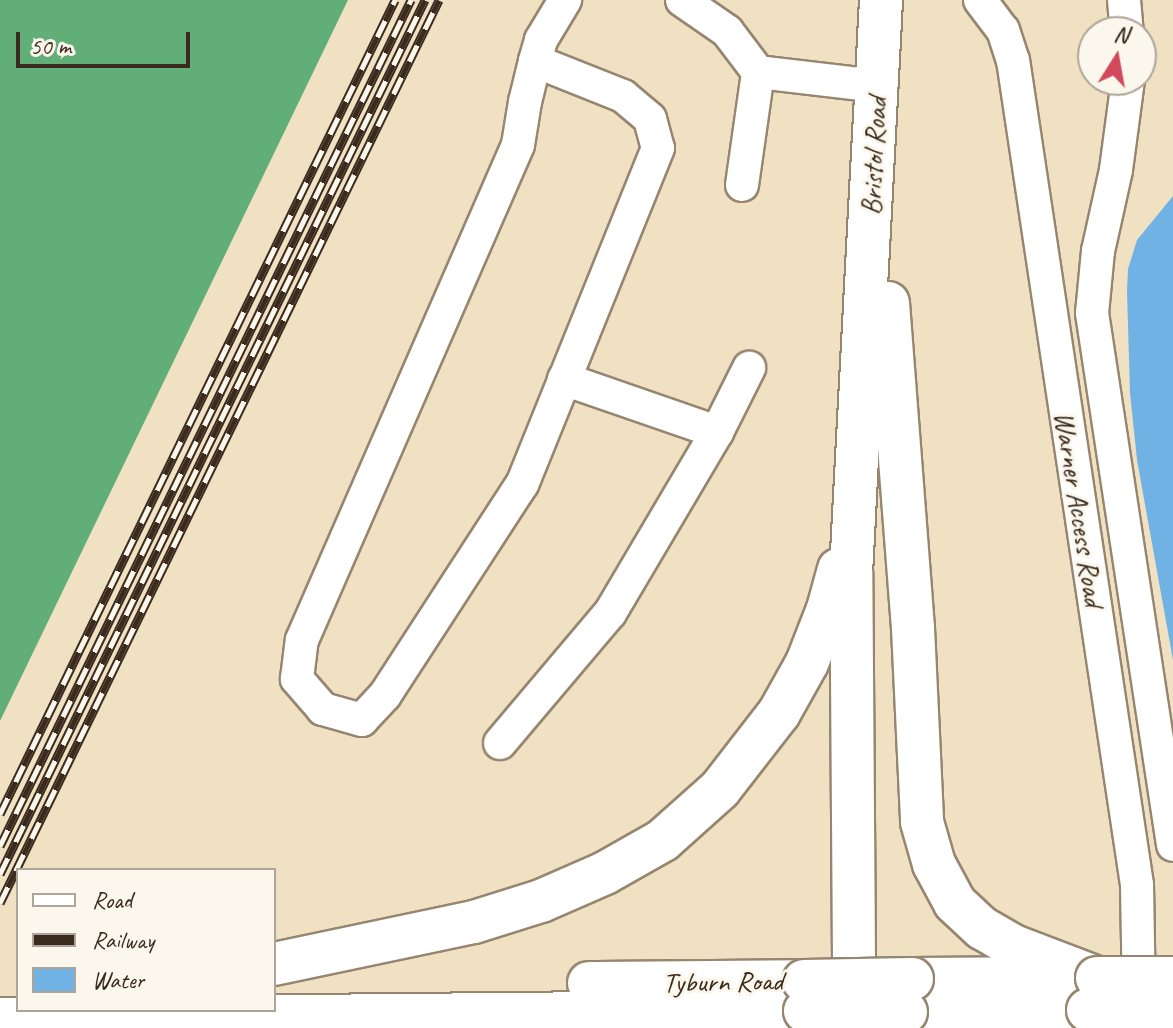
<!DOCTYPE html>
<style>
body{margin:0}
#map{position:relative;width:1173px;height:1028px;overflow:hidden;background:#f0e1c3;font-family:Caveat,sans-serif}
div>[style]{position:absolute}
.forest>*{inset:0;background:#61ae78}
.water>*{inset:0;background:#71b2e5}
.roads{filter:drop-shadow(2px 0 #968670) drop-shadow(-2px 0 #968670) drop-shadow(0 2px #968670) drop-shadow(0 -2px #968670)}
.minor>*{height:32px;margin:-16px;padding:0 16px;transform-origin:16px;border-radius:16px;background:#fff}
.major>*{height:42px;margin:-21px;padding:0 21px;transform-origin:21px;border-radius:21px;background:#fff}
.rail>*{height:9px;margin-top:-4.5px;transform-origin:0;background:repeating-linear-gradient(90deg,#fbf7ec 0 18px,#3b2a1e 0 36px);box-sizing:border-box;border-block:2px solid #3b2a1e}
.bridges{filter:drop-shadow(2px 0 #968670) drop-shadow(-2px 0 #968670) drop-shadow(0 2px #968670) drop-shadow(0 -2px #968670)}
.major-bridge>*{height:42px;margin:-21px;padding:0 21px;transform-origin:21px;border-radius:21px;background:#fff}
span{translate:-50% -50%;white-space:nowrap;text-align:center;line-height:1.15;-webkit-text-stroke:6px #fbf7ec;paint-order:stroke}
.street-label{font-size:28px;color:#3b2a1e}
.legend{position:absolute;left:16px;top:868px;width:260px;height:144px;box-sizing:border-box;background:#fbf7ec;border:2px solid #aea59a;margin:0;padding:10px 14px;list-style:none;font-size:24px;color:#3b2a1e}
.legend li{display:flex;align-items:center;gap:16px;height:40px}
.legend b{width:40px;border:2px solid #aea59a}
.north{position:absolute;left:1077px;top:16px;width:80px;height:80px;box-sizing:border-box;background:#fbf7ec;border:2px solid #aea59a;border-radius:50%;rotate:11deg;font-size:22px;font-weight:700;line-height:32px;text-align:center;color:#3b2a1e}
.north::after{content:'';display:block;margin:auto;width:28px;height:36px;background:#d1495b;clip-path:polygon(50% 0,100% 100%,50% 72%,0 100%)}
.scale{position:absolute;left:16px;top:32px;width:174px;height:36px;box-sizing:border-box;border:4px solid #3b2a1e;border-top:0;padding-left:10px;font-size:24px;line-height:28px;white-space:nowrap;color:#3b2a1e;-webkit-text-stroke:6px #fbf7ec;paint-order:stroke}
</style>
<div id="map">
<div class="forest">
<div style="clip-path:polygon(0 0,348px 0,0 721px)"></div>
</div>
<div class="water">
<div style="clip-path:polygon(1173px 196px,1173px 660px,1137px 460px,1130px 393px,1127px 291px,1128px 269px,1137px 240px)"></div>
</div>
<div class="roads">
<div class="minor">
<div style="left:682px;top:0;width:55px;rotate:34.6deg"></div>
<div style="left:727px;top:31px;width:51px;rotate:52.9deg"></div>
<div style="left:980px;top:0;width:38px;rotate:53deg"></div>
<div style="left:1003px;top:30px;width:32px;rotate:72deg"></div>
<div style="left:1013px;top:60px;width:834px;rotate:81.45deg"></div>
<div style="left:1137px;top:885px;width:116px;rotate:89deg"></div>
<div style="left:1124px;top:0;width:32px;rotate:85deg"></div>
<div style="left:535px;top:61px;width:95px;rotate:21.7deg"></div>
<div style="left:623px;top:96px;width:35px;rotate:40deg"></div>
<div style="left:650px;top:119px;width:30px;rotate:75deg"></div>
<div style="left:658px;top:148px;width:362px;rotate:112deg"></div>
<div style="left:522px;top:484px;width:252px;rotate:123deg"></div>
<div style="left:385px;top:695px;width:34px;rotate:133deg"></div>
<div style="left:362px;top:720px;width:41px;rotate:-164.2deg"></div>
<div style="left:323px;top:709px;width:40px;rotate:-131deg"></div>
<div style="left:297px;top:679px;width:39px;rotate:-83deg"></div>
<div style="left:302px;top:640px;width:540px;rotate:-66.43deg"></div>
<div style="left:518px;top:145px;width:44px;rotate:-80.8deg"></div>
<div style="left:525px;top:102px;width:42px;rotate:-76.3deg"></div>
<div style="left:535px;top:61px;width:22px;rotate:-74deg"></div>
<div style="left:541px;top:40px;width:47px;rotate:-59deg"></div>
<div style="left:1128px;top:80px;width:91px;rotate:97.6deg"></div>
<div style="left:1116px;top:170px;width:83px;rotate:102.5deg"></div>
<div style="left:1098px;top:251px;width:62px;rotate:95.5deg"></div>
<div style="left:1092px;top:313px;width:538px;rotate:81.34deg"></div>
<div style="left:742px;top:185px;width:114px;rotate:-81.9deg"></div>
<div style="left:758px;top:72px;width:120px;rotate:6.7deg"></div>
<div style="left:564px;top:379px;width:162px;rotate:19.1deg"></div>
<div style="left:500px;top:743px;width:170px;rotate:-49.8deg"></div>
<div style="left:610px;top:613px;width:210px;rotate:-59.4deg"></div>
<div style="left:717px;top:432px;width:72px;rotate:-63.4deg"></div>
</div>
<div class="major">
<div style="left:888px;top:303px;width:326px;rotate:85.6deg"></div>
<div style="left:913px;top:628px;width:194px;rotate:87.3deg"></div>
<div style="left:922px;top:822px;width:44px;rotate:74.1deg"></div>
<div style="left:934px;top:864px;width:44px;rotate:61.7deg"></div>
<div style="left:955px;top:903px;width:37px;rotate:43deg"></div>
<div style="left:982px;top:928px;width:34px;rotate:30deg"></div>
<div style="left:1011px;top:945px;width:92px;rotate:21deg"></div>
<div style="left:274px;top:964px;width:204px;rotate:-11.9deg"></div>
<div style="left:474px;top:922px;width:70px;rotate:-17.4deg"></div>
<div style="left:541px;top:901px;width:70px;rotate:-23.6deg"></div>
<div style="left:605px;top:873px;width:67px;rotate:-29.6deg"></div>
<div style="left:663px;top:840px;width:76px;rotate:-41.8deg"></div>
<div style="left:720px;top:789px;width:96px;rotate:-52.2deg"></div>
<div style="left:779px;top:713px;width:57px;rotate:-60.8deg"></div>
<div style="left:807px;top:663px;width:58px;rotate:-68.7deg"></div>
<div style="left:828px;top:609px;width:41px;rotate:-74.6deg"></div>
<div style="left:912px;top:979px;width:160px;rotate:-0.4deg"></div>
<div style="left:589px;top:983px;width:215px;rotate:-0.5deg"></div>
<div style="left:906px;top:1012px;width:182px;rotate:-0.6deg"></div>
<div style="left:847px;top:1015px;width:56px;rotate:-82.9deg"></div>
<div style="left:854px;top:959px;width:386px;rotate:-90.4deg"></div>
<div style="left:851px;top:573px;width:574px;rotate:-87deg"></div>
<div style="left:0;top:1019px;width:805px;rotate:-0.57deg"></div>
</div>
</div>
<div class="rail">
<div style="left:0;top:814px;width:905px;rotate:-64.11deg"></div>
<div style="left:0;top:846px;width:941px;rotate:-64.09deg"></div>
<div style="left:0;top:874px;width:972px;rotate:-64.07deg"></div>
<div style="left:0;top:903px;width:1004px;rotate:-64.07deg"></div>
</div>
<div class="bridges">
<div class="major-bridge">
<div style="left:1097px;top:978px;width:76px"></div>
<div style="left:804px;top:981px;width:108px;rotate:-1.1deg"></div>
<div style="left:1088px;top:1010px;width:85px;rotate:-1.3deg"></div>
<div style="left:805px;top:1011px;width:101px;rotate:0.6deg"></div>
</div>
</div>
<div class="street-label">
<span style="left:874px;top:156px;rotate:-87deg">Bristol Road</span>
<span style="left:1079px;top:509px;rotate:81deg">Warner Access Road</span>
<span style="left:723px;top:982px;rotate:-1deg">Tyburn Road</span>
</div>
<ul class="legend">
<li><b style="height:10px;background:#fff"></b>Road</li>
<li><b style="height:10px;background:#3b2a1e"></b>Railway</li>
<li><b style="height:22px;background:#71b2e5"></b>Water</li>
</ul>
<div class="north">N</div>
<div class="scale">50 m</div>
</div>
